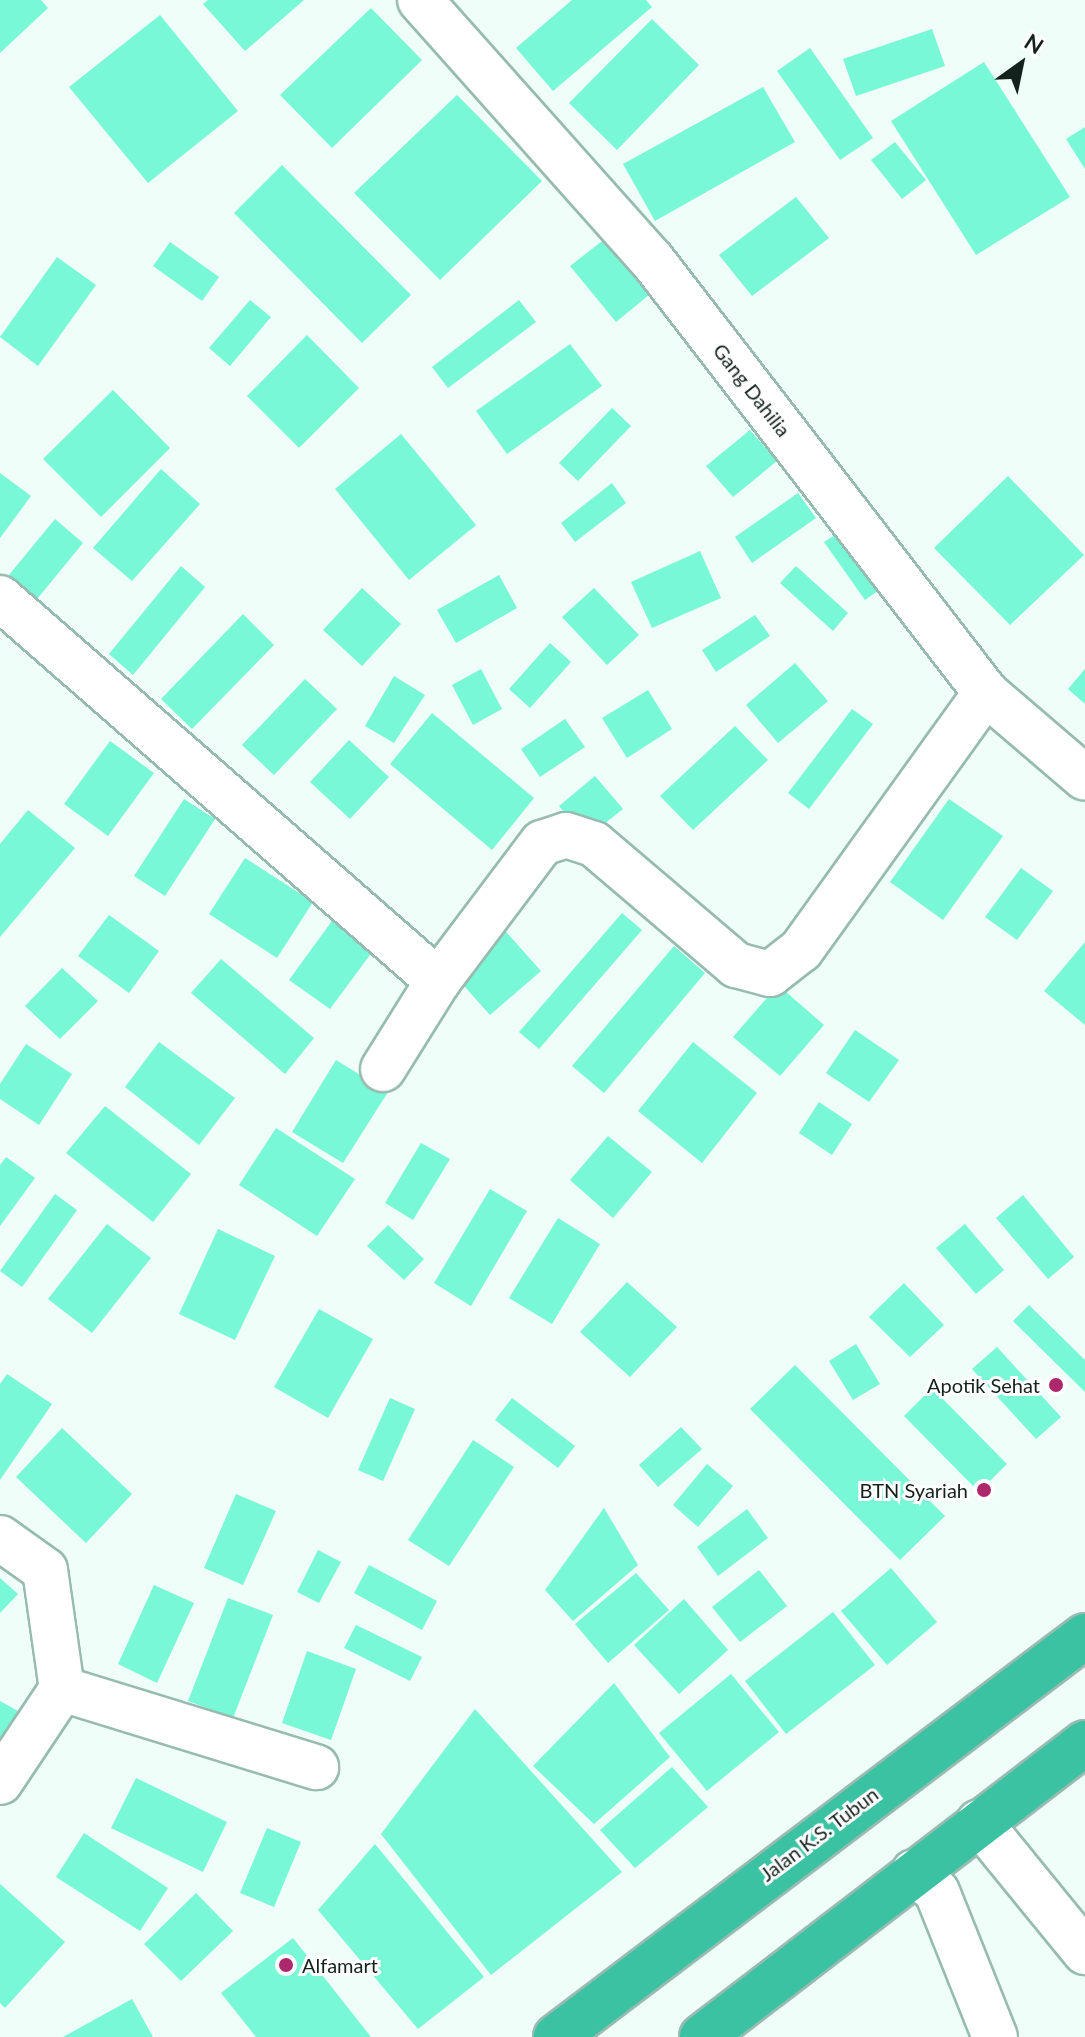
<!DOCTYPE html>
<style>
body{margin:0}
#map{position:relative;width:1085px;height:2037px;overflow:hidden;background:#effef9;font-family:Lato,sans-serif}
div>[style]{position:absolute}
.building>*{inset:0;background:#78f8d6}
.roads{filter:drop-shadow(2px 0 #97bbb0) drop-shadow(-2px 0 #97bbb0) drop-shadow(0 2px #97bbb0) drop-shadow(0 -2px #97bbb0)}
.minor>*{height:44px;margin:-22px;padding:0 22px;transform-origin:22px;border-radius:22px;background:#fff}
.highway>*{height:44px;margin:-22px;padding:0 22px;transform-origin:22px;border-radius:22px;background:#3ac2a3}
.dots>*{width:22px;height:22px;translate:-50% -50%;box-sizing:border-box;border:4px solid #fff;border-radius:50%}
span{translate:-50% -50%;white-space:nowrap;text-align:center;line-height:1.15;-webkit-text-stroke:6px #fff;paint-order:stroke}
.street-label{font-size:20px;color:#14221e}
.poi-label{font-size:20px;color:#14221e}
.right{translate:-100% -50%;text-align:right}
.left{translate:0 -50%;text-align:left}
.north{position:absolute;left:981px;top:24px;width:80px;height:80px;-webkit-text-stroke:6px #fff;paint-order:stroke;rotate:33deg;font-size:22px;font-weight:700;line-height:32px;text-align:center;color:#14221e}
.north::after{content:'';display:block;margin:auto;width:28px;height:36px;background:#14221e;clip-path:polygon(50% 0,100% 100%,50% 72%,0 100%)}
</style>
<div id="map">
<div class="building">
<div style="clip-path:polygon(0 0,41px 0,48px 8px,0 53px)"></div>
<div style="clip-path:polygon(208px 0,304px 0,245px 51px,203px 4px)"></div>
<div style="clip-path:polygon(572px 0,646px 0,652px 7px,553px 91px,516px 48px)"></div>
<div style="clip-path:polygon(371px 8px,422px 60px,332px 148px,280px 95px)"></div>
<div style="clip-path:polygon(160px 15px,238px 111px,148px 183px,69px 87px)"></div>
<div style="clip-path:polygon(652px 19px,699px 65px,617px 150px,569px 103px)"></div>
<div style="clip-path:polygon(932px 29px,945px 66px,856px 96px,843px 59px)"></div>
<div style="clip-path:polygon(810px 48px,873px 138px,840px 160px,777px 71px)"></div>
<div style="clip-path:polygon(984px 62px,1070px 197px,976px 255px,891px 121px)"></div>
<div style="clip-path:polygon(763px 87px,795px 142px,655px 221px,623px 164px)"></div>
<div style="clip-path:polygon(457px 95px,542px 181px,440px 280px,354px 193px)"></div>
<div style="clip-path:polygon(1085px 127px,1085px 169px,1066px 139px)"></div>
<div style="clip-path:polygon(895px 142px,926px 180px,902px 199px,871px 160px)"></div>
<div style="clip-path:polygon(282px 165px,411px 295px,362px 343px,234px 213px)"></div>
<div style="clip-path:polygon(796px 197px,829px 238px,752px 296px,719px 255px)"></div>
<div style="clip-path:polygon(610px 235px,655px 290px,616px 322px,570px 266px)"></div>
<div style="clip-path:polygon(170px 242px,219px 277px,202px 301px,153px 266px)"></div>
<div style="clip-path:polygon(57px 257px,96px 285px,38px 366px,0 337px)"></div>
<div style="clip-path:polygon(250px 300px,271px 317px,230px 366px,209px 348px)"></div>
<div style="clip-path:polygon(519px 300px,536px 322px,448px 388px,432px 367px)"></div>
<div style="clip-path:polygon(307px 335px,359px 388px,299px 448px,247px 396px)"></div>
<div style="clip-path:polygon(570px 344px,602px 386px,507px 454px,476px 411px)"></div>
<div style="clip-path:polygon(113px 390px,170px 448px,101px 517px,43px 459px)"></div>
<div style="clip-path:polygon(612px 408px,631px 426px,578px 481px,559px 463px)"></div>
<div style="clip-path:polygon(750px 430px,777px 461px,733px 497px,706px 466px)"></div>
<div style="clip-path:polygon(401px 434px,476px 525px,409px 580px,335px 489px)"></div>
<div style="clip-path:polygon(161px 469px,200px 504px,132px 581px,93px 548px)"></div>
<div style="clip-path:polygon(0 473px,31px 496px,0 538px)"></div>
<div style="clip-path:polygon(1008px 476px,1084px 555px,1010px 625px,934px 548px)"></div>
<div style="clip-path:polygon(612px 483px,626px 503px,575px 542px,561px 523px)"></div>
<div style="clip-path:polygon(798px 493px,816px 518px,752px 563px,735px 537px)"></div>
<div style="clip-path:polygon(55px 519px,83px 543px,33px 604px,4px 581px)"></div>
<div style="clip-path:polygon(846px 528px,886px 585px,865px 600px,824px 542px)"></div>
<div style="clip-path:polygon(700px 551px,721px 598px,652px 628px,631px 582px)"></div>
<div style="clip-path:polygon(181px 566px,205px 587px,133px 675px,109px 654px)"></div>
<div style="clip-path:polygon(796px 566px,848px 613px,833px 631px,780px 583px)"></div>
<div style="clip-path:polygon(499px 575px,517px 608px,456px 643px,437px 610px)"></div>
<div style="clip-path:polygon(362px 588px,401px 624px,362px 666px,323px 630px)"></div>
<div style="clip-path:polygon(594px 588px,639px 635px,607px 665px,562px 617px)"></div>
<div style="clip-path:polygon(243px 614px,274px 645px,192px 729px,161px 699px)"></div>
<div style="clip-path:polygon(755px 615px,770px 636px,716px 672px,702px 650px)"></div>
<div style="clip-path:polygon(550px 643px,571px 662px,530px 708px,509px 689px)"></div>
<div style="clip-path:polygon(795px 663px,828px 701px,778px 743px,746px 705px)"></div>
<div style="clip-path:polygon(481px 669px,502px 709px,473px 725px,452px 685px)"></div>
<div style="clip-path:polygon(1085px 669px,1085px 704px,1068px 689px)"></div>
<div style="clip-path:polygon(394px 676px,425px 695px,394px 743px,365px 726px)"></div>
<div style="clip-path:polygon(305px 679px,337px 709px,274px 775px,242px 745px)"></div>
<div style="clip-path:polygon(648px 690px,672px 729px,627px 758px,602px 718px)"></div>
<div style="clip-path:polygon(852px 709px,873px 724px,809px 809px,788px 793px)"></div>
<div style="clip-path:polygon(432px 713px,534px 798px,492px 850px,390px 764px)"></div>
<div style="clip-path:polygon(565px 719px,585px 747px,540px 777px,521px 749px)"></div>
<div style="clip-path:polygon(735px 726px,768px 760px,693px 830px,660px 796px)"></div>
<div style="clip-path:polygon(349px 740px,389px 777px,350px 819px,310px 782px)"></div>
<div style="clip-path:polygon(110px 741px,154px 773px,108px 836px,64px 804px)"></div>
<div style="clip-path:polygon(595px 776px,623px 809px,585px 839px,559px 806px)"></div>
<div style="clip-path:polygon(184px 799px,215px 819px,165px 896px,134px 876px)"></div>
<div style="clip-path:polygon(949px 799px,1003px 836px,943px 920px,890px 882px)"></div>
<div style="clip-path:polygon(28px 810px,75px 848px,0 937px,0 844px)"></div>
<div style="clip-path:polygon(245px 858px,313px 902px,277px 958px,209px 914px)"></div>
<div style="clip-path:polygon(1021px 868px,1053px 891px,1017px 940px,985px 917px)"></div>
<div style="clip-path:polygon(622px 913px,642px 930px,539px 1049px,519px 1032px)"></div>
<div style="clip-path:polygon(337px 914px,378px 944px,330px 1009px,289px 980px)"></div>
<div style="clip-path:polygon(109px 915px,159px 951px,129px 993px,78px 956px)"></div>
<div style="clip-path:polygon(499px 924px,541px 971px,490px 1015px,449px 969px)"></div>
<div style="clip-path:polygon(1085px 942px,1085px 1025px,1044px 991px)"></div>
<div style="clip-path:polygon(674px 946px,705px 973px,604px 1093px,572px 1066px)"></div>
<div style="clip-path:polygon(221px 959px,314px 1038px,285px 1074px,191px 993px)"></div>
<div style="clip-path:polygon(62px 968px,98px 1001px,60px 1039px,25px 1006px)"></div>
<div style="clip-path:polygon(778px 985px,824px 1025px,780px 1076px,733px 1037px)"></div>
<div style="clip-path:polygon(855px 1030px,899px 1060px,869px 1102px,826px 1073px)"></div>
<div style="clip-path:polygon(159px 1042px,235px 1098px,199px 1145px,125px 1087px)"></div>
<div style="clip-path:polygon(693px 1042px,757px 1093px,702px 1163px,638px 1111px)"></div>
<div style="clip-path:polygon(26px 1044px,72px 1074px,39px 1125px,0 1099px,0 1084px)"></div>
<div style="clip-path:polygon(336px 1060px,388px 1092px,343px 1163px,292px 1132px)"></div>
<div style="clip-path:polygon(819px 1102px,852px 1124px,832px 1155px,799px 1133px)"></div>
<div style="clip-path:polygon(105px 1106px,191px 1174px,153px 1222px,66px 1153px)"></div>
<div style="clip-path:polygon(276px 1128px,355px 1179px,317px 1236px,239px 1185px)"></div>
<div style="clip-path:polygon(608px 1136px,652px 1172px,613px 1218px,570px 1180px)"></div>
<div style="clip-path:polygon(421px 1143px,450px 1159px,413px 1220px,385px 1203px)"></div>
<div style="clip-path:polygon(6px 1157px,35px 1178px,0 1226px,0 1165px)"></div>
<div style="clip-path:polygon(490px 1189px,527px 1211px,471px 1306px,434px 1283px)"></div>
<div style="clip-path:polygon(55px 1194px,77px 1210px,22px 1287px,0 1271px)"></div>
<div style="clip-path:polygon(1023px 1195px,1074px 1257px,1048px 1279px,996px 1218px)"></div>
<div style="clip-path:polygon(558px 1218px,600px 1244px,552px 1324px,509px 1298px)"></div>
<div style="clip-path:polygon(107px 1224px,151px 1258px,92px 1333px,48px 1299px)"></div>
<div style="clip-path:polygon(965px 1224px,1004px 1270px,976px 1294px,936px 1248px)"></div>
<div style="clip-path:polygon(388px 1225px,424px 1259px,404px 1280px,367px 1246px)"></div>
<div style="clip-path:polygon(218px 1229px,275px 1256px,235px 1340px,179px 1314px)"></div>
<div style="clip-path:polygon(627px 1282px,677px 1327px,630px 1377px,580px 1332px)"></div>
<div style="clip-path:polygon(904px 1283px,944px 1325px,910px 1357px,869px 1317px)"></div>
<div style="clip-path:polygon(1029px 1305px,1085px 1360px,1085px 1392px,1013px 1321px)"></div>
<div style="clip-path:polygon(319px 1309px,373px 1339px,328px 1418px,274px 1387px)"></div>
<div style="clip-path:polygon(856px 1344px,880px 1384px,853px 1400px,829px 1361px)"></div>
<div style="clip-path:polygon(997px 1347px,1061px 1417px,1036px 1439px,972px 1369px)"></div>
<div style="clip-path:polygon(795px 1365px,945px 1516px,900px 1560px,750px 1409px)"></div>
<div style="clip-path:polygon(7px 1374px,52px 1404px,0 1480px,0 1384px)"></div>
<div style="clip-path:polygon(932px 1388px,1007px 1464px,979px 1492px,904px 1416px)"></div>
<div style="clip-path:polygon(390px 1398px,415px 1409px,383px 1481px,358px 1470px)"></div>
<div style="clip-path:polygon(512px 1398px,575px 1446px,558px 1468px,495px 1420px)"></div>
<div style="clip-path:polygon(681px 1427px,702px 1449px,658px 1487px,639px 1465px)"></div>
<div style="clip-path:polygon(62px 1428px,132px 1494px,86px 1543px,16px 1477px)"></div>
<div style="clip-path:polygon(473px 1440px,514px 1467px,449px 1566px,408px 1540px)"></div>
<div style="clip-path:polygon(707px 1464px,733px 1486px,698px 1527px,673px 1505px)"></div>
<div style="clip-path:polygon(236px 1494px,276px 1511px,243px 1585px,204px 1568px)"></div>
<div style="clip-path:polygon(604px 1508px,638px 1565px,573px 1621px,545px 1590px)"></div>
<div style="clip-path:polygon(747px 1509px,768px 1538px,718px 1576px,697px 1547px)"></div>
<div style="clip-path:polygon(318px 1550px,341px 1562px,319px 1603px,297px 1592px)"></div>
<div style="clip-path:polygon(369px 1565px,437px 1601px,422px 1630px,354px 1593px)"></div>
<div style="clip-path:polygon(891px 1568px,937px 1622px,887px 1665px,841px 1611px)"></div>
<div style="clip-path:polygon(759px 1570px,787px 1606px,740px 1642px,712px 1607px)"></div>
<div style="clip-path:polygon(636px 1573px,669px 1610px,608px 1663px,575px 1624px)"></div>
<div style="clip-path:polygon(0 1578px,18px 1594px,0 1613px)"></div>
<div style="clip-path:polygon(154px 1585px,194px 1603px,157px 1683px,118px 1664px)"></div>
<div style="clip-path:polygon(228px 1598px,273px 1615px,233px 1718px,188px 1701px)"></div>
<div style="clip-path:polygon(684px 1599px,728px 1650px,679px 1694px,634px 1645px)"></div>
<div style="clip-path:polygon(833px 1612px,875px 1665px,786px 1734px,745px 1681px)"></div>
<div style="clip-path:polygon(356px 1625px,422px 1657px,410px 1681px,344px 1648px)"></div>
<div style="clip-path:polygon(307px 1651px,356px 1669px,331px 1740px,282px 1723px)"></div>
<div style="clip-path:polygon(731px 1674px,779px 1732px,707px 1791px,659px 1733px)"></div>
<div style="clip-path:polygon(614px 1683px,670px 1757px,594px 1824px,533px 1766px)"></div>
<div style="clip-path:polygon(0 1701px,32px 1719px,0 1770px)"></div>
<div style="clip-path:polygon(475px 1709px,622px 1872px,491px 1975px,381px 1834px)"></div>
<div style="clip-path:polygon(672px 1767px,708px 1807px,635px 1868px,600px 1830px)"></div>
<div style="clip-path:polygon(136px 1778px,227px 1822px,203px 1872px,111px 1828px)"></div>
<div style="clip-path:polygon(267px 1828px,301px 1842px,274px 1907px,240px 1893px)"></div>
<div style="clip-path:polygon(84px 1833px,168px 1888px,140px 1931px,56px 1877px)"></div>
<div style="clip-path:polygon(375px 1844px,484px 1977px,418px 2029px,318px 1910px)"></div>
<div style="clip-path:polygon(0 1884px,65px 1942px,5px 2008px,0 2003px)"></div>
<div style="clip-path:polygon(196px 1893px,233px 1931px,181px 1981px,144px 1944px)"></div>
<div style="clip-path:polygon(293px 1938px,371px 2037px,256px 2037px,221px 1993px)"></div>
<div style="clip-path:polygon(132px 1999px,153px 2037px,63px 2037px)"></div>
</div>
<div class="roads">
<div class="minor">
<div style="left:420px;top:0;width:348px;rotate:48.3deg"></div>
<div style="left:652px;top:260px;width:547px;rotate:52.35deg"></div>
<div style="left:986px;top:693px;width:130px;rotate:40.6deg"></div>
<div style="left:0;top:598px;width:582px;rotate:41.17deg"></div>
<div style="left:383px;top:1069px;width:104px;rotate:-58deg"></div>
<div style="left:438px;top:981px;width:173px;rotate:-53deg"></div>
<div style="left:542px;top:843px;width:25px;rotate:-18deg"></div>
<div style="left:566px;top:835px;width:29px;rotate:18deg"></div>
<div style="left:594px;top:844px;width:187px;rotate:40.4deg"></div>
<div style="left:736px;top:965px;width:35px;rotate:15deg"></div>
<div style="left:770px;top:974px;width:39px;rotate:-38deg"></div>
<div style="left:801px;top:950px;width:317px;rotate:-54.3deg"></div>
<div style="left:0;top:1538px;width:55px;rotate:35.4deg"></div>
<div style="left:45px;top:1570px;width:120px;rotate:81.9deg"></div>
<div style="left:62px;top:1689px;width:266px;rotate:17.1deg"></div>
<div style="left:0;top:1782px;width:112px;rotate:-56.3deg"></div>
<div style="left:979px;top:1822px;width:168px;rotate:50.8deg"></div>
<div style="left:914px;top:1872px;width:30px;rotate:41deg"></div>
<div style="left:937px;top:1892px;width:156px;rotate:68.2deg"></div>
</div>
<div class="highway">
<div style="left:556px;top:2037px;width:664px;rotate:-37.16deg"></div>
<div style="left:702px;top:2037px;width:483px;rotate:-37.5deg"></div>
</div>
</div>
<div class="dots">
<div style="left:1056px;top:1385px;background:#ad276d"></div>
<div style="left:984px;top:1490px;background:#ad276d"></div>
<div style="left:286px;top:1965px;background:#ad276d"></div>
</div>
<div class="street-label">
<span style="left:752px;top:390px;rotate:52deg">Gang Dahilia</span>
<span style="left:819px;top:1834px;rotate:-37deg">Jalan K.S. Tubun</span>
</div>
<div class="poi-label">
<span class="right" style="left:1040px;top:1385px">Apotik Sehat</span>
<span class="right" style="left:968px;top:1490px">BTN Syariah</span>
<span class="left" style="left:302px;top:1965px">Alfamart</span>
</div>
<div class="north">N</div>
</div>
